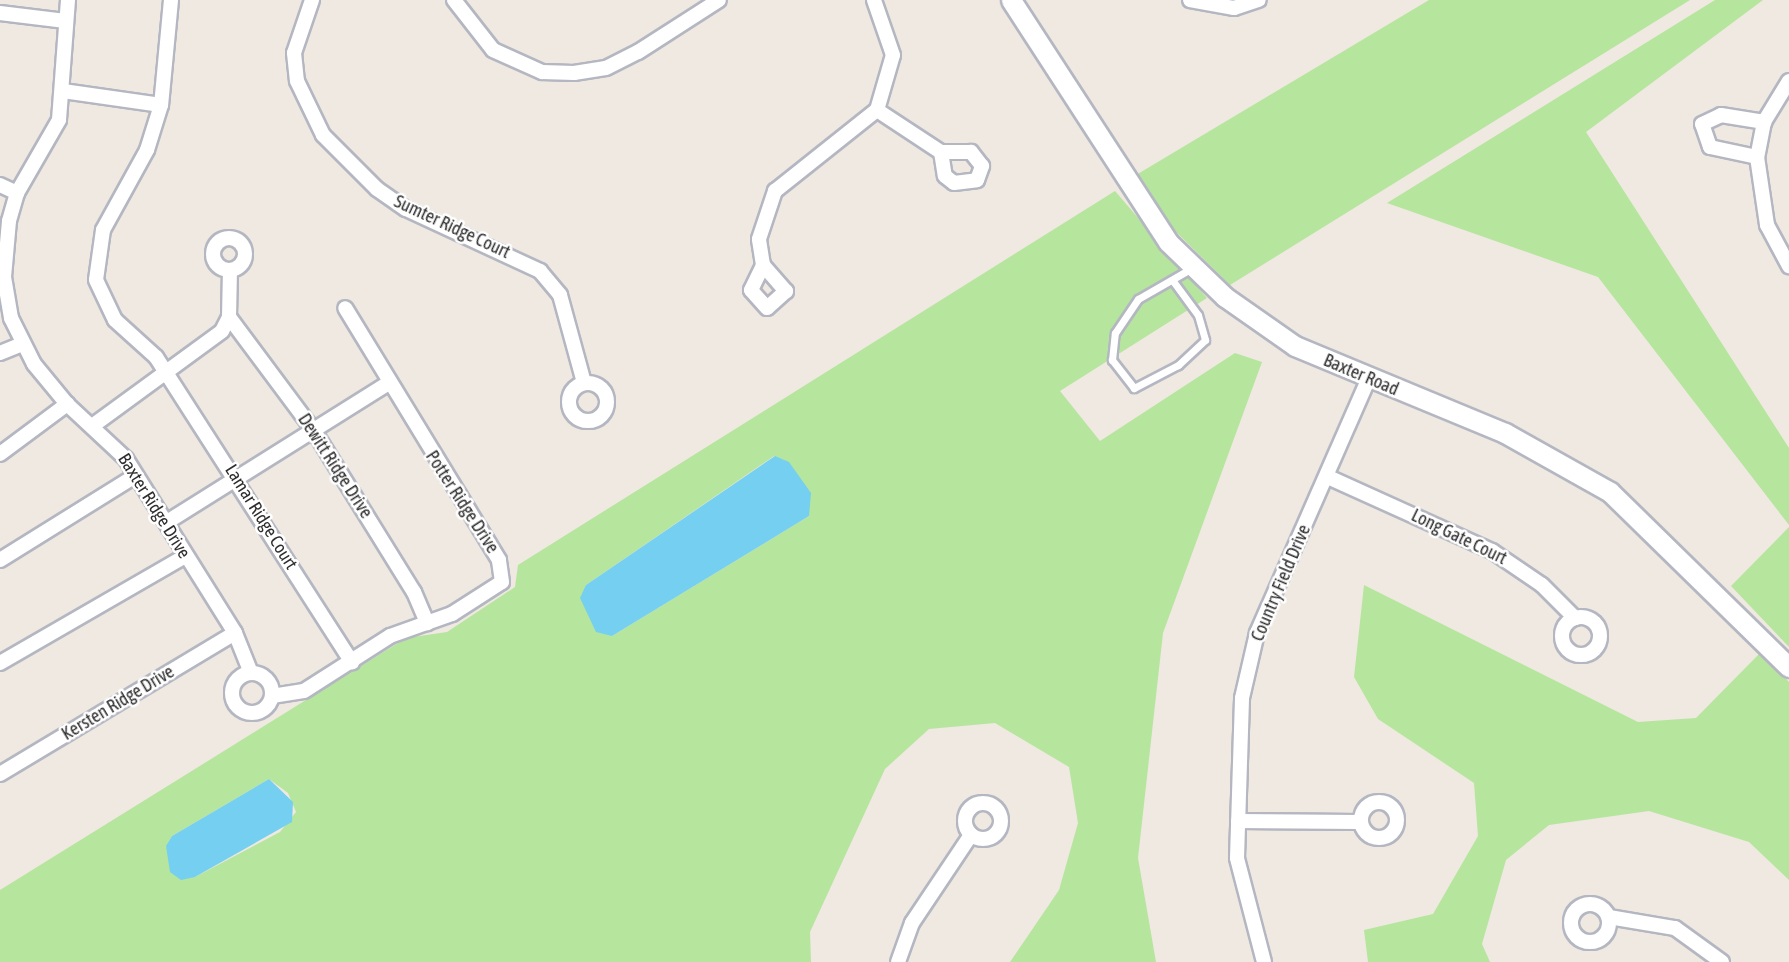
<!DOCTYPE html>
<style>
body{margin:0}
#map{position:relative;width:1789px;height:962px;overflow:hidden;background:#efe9e1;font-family:"Asap Condensed",sans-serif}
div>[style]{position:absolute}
.green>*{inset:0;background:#b6e59e}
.water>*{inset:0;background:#75cff0}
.roads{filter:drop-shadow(2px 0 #b4b7c1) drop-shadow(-2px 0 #b4b7c1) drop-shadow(0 2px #b4b7c1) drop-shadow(0 -2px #b4b7c1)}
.lane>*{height:7px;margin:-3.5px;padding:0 3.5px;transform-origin:3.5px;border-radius:3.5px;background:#fff}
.street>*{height:14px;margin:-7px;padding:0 7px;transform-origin:7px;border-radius:7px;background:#fff}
.street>.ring{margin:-7px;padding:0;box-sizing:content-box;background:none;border:14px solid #fff;border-radius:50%}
.secondary>*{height:19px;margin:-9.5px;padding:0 9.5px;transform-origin:9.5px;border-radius:9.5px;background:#fff}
span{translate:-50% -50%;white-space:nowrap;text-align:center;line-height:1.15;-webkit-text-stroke:5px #fff;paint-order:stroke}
.street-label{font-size:18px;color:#2e2e2e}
</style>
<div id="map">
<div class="green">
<div style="clip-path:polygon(1429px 0,1690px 0,1230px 285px,1168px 224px,1136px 175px)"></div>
<div style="clip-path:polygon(1715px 0,1763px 0,1586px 132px,1789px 448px,1789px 525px,1598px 277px,1387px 203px)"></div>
<div style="clip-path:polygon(evenodd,1115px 191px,1207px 298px,1060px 391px,1100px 441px,1235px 353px,1262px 362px,1163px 633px,1138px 858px,1156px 962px,1010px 962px,1059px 890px,1078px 823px,1069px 767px,995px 723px,929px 729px,885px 769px,810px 932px,811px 962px,0 962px,0 890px,406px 638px,447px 632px,515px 587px,518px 565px,1115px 191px,774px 456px,809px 516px,612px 636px,586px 585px,774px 456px,1115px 191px,269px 779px,288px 793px,296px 812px,280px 832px,195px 877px,166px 847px,172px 836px,269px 779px)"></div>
<div style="clip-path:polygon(1789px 527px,1789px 647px,1731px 586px)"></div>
<div style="clip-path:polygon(1364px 585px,1638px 722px,1696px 718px,1761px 652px,1789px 682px,1789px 880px,1749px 842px,1649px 811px,1549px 825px,1506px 860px,1482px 944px,1490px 962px,1368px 962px,1364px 930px,1433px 914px,1478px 836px,1474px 783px,1378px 719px,1354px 677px)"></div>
</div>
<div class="water">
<div style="clip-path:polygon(775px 456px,789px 462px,811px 493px,809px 516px,612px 636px,596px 632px,580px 598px,586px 585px)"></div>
<div style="clip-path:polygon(269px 779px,293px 802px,292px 822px,195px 877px,181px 880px,170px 872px,166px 846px,172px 836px)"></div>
</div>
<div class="roads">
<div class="lane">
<div style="left:1173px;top:281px;width:42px;rotate:53.7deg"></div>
<div style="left:1198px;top:315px;width:26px;rotate:74deg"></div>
<div style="left:1205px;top:340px;width:37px;rotate:137deg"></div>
<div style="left:1178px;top:365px;width:50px;rotate:152.4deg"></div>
<div style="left:1134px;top:388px;width:36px;rotate:-128deg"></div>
<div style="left:1112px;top:360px;width:27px;rotate:-84deg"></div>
<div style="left:1115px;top:333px;width:41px;rotate:-55.9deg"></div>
<div style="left:1138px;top:299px;width:62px;rotate:-29.9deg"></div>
</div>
<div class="street">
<div style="left:68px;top:0;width:120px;rotate:94.3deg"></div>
<div style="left:59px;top:120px;width:84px;rotate:119.9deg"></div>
<div style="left:17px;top:193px;width:29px;rotate:106deg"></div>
<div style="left:9px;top:221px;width:56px;rotate:95.1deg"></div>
<div style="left:4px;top:277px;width:42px;rotate:80.3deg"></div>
<div style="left:11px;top:318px;width:51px;rotate:63.4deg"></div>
<div style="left:34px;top:364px;width:52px;rotate:50.5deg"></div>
<div style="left:67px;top:404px;width:81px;rotate:43deg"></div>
<div style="left:126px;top:459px;width:205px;rotate:57.9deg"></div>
<div style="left:235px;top:633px;width:43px;rotate:68.2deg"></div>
<div style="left:171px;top:0;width:105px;rotate:95.4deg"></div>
<div style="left:161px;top:105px;width:47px;rotate:107.3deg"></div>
<div style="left:147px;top:150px;width:91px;rotate:118.8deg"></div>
<div style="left:103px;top:230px;width:50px;rotate:98deg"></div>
<div style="left:96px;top:280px;width:44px;rotate:64.6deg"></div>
<div style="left:115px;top:320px;width:55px;rotate:42.1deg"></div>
<div style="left:156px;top:357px;width:363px;rotate:57.3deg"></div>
<div style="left:312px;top:0;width:56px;rotate:108.8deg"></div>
<div style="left:294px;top:53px;width:28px;rotate:84deg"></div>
<div style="left:297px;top:81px;width:60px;rotate:64.3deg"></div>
<div style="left:323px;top:135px;width:76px;rotate:45deg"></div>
<div style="left:377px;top:189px;width:35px;rotate:35deg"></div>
<div style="left:406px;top:209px;width:148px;rotate:24.8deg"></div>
<div style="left:540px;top:271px;width:31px;rotate:50deg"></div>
<div style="left:560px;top:295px;width:91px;rotate:74.7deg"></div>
<div style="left:454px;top:0;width:63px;rotate:52deg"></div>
<div style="left:493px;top:50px;width:54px;rotate:24.2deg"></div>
<div style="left:542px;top:72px;width:32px;rotate:2deg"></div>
<div style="left:574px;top:73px;width:32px;rotate:-9deg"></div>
<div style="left:606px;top:68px;width:36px;rotate:-27deg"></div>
<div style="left:638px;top:52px;width:96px;rotate:-32.7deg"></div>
<div style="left:1190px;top:0;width:45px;rotate:10.3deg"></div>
<div style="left:1234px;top:8px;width:26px;rotate:-18deg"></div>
<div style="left:0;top:13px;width:66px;rotate:6.9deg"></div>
<div style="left:1789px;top:81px;width:48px;rotate:121.4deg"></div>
<div style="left:1764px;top:122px;width:36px;rotate:101deg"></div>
<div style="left:1757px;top:157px;width:69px;rotate:81.6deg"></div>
<div style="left:1767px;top:225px;width:47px;rotate:61.8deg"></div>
<div style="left:63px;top:91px;width:99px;rotate:8.1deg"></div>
<div style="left:877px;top:110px;width:77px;rotate:33.3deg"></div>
<div style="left:941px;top:152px;width:24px;rotate:81deg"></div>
<div style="left:945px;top:176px;width:11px;rotate:38deg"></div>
<div style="left:954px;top:183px;width:23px;rotate:-7deg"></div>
<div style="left:977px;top:180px;width:15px;rotate:-70deg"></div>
<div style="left:982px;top:166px;width:18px;rotate:-128deg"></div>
<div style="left:971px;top:152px;width:30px;rotate:180deg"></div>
<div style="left:1757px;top:157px;width:48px;rotate:-168deg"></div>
<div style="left:1710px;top:147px;width:24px;rotate:-109deg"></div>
<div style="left:1702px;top:124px;width:21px;rotate:-25deg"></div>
<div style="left:1721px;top:115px;width:44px;rotate:9.2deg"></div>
<div style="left:0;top:185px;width:19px;rotate:25deg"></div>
<div class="ring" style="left:213px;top:238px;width:18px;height:18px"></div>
<div style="left:763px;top:265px;width:35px;rotate:49deg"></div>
<div style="left:786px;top:291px;width:25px;rotate:138deg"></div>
<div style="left:767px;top:308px;width:24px;rotate:-132deg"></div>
<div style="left:751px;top:290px;width:28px;rotate:-64deg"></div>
<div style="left:763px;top:265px;width:26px;rotate:-99deg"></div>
<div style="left:759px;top:239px;width:51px;rotate:-71.6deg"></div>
<div style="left:775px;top:191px;width:130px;rotate:-38.5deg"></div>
<div style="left:877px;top:110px;width:57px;rotate:-73.8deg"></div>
<div style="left:893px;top:55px;width:58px;rotate:-109.1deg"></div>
<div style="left:229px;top:317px;width:142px;rotate:53.3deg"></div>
<div style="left:314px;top:431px;width:190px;rotate:58.2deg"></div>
<div style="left:414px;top:592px;width:34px;rotate:67deg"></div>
<div style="left:0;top:353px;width:24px;rotate:-22deg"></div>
<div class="ring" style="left:569px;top:383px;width:24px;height:24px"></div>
<div style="left:95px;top:424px;width:157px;rotate:-36.2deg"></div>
<div style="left:222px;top:331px;width:16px;rotate:-63deg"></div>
<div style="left:229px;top:317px;width:47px;rotate:-88.8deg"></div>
<div style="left:0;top:454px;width:84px;rotate:-36.7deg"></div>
<div style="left:1328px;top:477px;width:180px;rotate:24.3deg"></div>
<div style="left:1492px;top:551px;width:60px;rotate:34.2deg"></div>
<div style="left:1542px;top:585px;width:47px;rotate:45deg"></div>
<div style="left:167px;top:522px;width:263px;rotate:-32.1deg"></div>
<div style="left:0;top:560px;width:159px;rotate:-31.9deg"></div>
<div class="ring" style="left:1562px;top:617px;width:24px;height:24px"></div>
<div style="left:0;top:663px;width:214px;rotate:-30deg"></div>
<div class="ring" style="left:232px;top:673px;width:26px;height:26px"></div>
<div style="left:272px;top:696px;width:32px;rotate:-9deg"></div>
<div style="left:304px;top:691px;width:102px;rotate:-32.6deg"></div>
<div style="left:390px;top:636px;width:66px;rotate:-19.5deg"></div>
<div style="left:452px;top:614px;width:59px;rotate:-32.6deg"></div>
<div style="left:502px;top:582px;width:22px;rotate:-98deg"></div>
<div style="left:499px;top:560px;width:295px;rotate:-121.4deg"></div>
<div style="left:0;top:774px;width:274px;rotate:-31deg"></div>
<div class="ring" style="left:1361px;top:802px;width:22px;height:22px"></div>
<div class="ring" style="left:965px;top:803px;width:22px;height:22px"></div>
<div style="left:1238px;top:821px;width:120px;rotate:0.5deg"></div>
<div class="ring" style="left:1571px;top:904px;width:24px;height:24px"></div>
<div style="left:1609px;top:917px;width:67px;rotate:9.5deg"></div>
<div style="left:1675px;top:928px;width:58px;rotate:35.9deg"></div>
<div style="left:898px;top:962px;width:41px;rotate:-70.3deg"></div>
<div style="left:912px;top:923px;width:106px;rotate:-56.2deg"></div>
<div style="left:1264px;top:962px;width:107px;rotate:-104.6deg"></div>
<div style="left:1237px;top:858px;width:160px;rotate:-88.2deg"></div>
<div style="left:1242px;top:698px;width:67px;rotate:-77deg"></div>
<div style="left:1257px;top:633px;width:276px;rotate:-66.3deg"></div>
</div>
<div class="secondary">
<div style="left:1011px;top:0;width:288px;rotate:57deg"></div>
<div style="left:1168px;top:242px;width:79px;rotate:44deg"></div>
<div style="left:1225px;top:297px;width:85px;rotate:35deg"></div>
<div style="left:1295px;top:346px;width:227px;rotate:22.5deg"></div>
<div style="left:1505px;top:433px;width:120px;rotate:29.3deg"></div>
<div style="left:1610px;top:492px;width:250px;rotate:44.4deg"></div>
</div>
</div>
<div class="street-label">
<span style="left:452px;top:227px;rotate:25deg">Sumter Ridge Court</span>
<span style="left:1361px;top:375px;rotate:23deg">Baxter Road</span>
<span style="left:335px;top:466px;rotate:57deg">Dewitt Ridge Drive</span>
<span style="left:462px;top:502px;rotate:57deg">Potter Ridge Drive</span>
<span style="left:154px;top:506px;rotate:58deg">Baxter Ridge Drive</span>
<span style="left:261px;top:517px;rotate:58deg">Lamar Ridge Court</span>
<span style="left:1459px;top:537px;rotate:26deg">Long Gate Court</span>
<span style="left:1281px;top:583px;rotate:-67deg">Country Field Drive</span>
<span style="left:118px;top:703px;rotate:-31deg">Kersten Ridge Drive</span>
</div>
</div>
